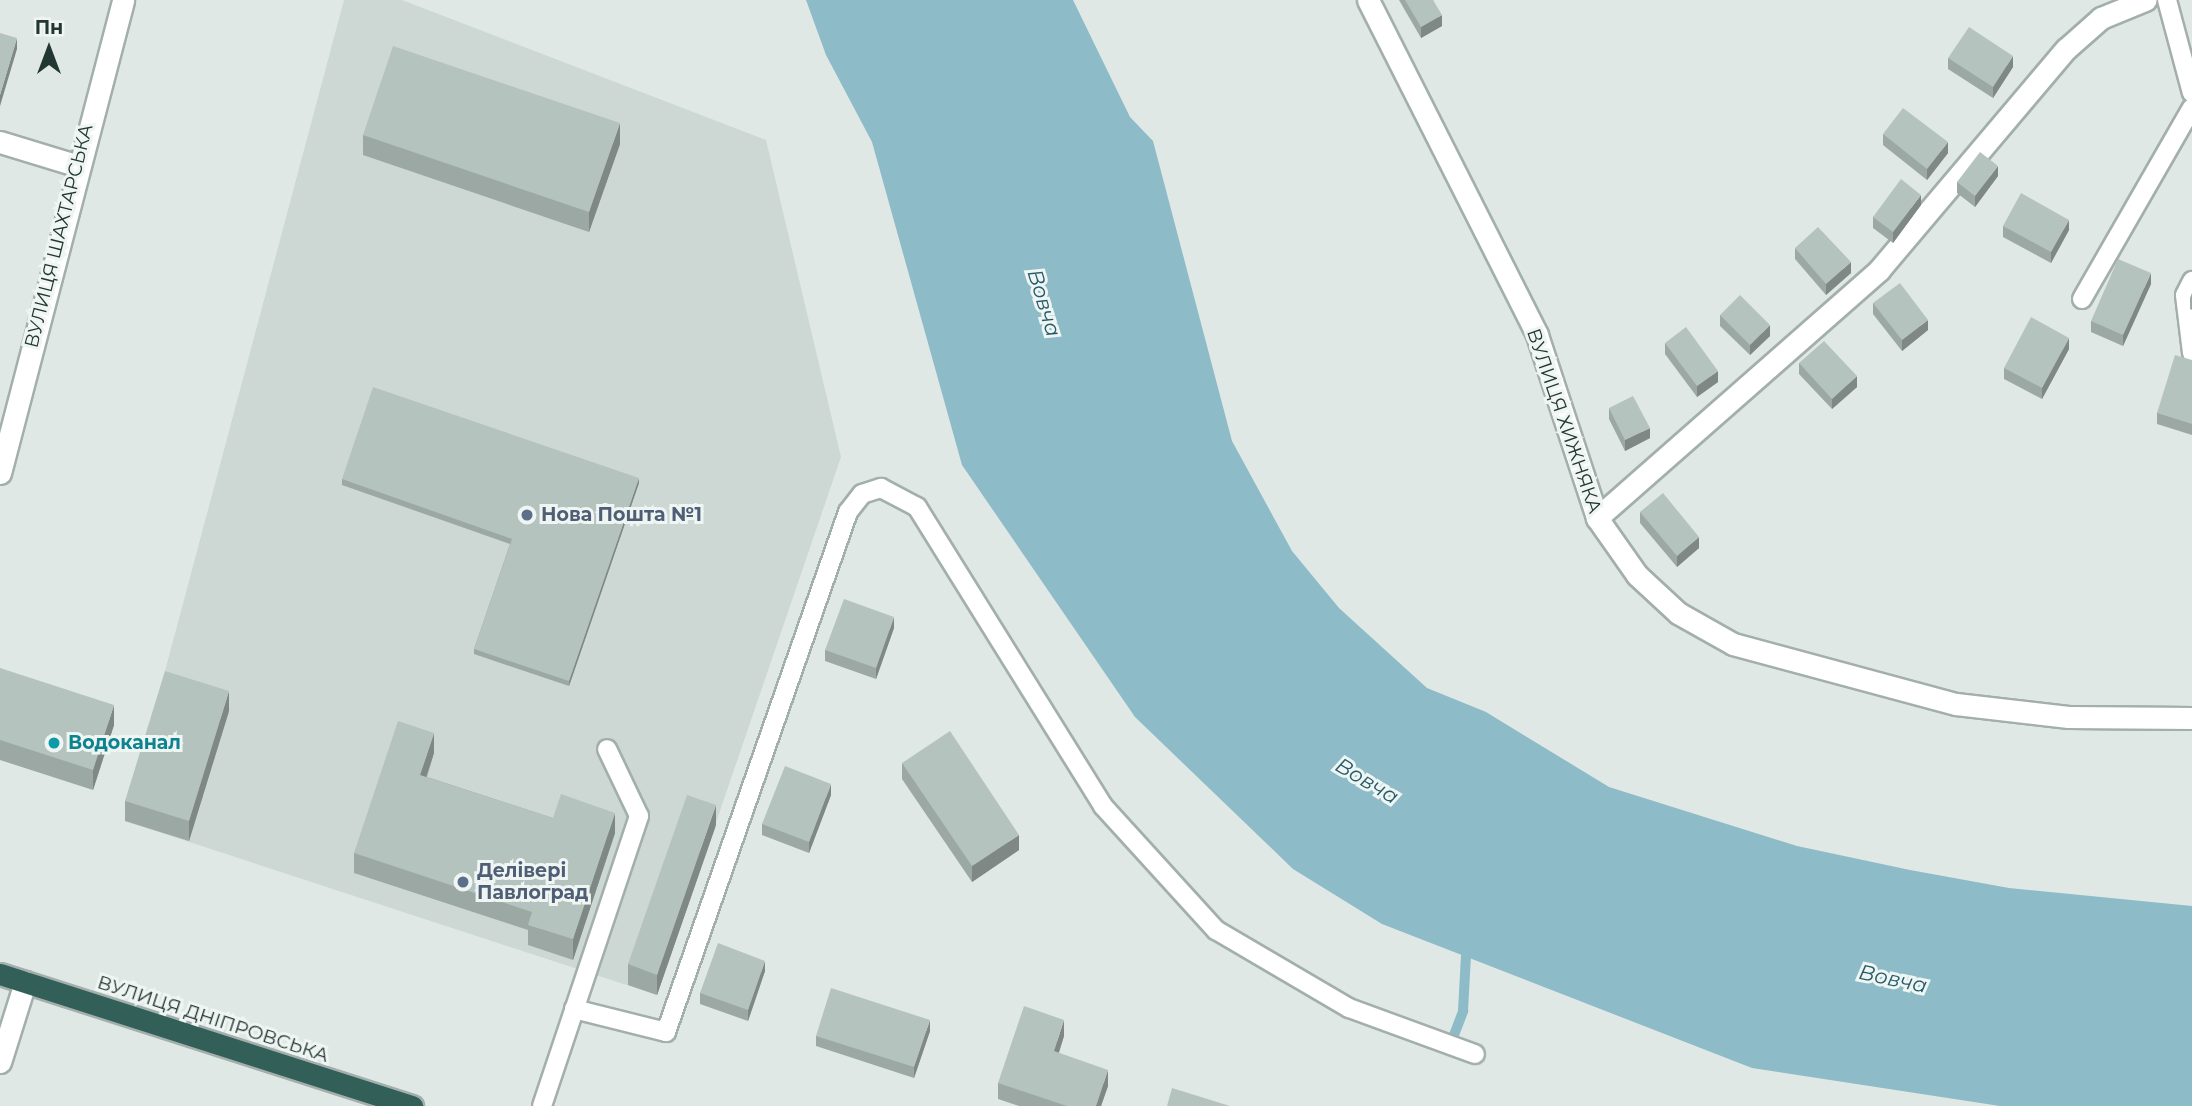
<!DOCTYPE html>
<meta charset="utf-8">
<style>
body{margin:0}
#map{position:relative;width:2192px;height:1106px;overflow:hidden;background:#dfe8e5;font-family:Montserrat,sans-serif}
div>[style]{position:absolute}
.built>*{inset:0;background:#cdd8d4}
.water>*{inset:0;background:#8dbbc8}
.stream>*{height:10px;margin:-5px;padding:0 5px;transform-origin:5px;border-radius:5px;background:#8dbbc8}
.roads{filter:drop-shadow(2px 0 #a3afac) drop-shadow(-2px 0 #a3afac) drop-shadow(0 2px #a3afac) drop-shadow(0 -2px #a3afac)}
.lane>*{height:18px;margin:-9px;padding:0 9px;transform-origin:9px;border-radius:9px;background:#fff}
.street>*{height:21px;margin:-10.5px;padding:0 10.5px;transform-origin:10.5px;border-radius:10.5px;background:#fff}
.highway>*{height:21px;margin:-10.5px;padding:0 10.5px;transform-origin:10.5px;border-radius:10.5px;background:#325f58}
.wall>*{inset:0;background:#9ca8a3}
.shaded-wall>*{inset:0;background:#7f8885}
.building>*{inset:0;background:#b5c3be}
.dots>*{width:19px;height:19px;translate:-50% -50%;box-sizing:border-box;border:4px solid #eff5f3;border-radius:50%}
span{translate:-50% -50%;white-space:nowrap;text-align:center;line-height:1.15;-webkit-text-stroke:6px #eff5f3;paint-order:stroke}
.street-label{font-size:19px;color:#223632}
.service-label{font-size:19px;color:#4e5e75;font-weight:700}
.left{translate:0 -50%;text-align:left}
.culture-label{font-size:19px;color:#0d838f;font-weight:700}
.water-label{font-size:21px;color:#245a6a;font-style:italic}
.north{position:absolute;left:14px;top:14px;width:70px;height:70px;-webkit-text-stroke:5px #eff5f3;paint-order:stroke;rotate:0deg;font-size:19px;font-weight:700;line-height:28px;text-align:center;color:#223632}
.north::after{content:'';display:block;margin:auto;width:24px;height:32px;background:#223632;clip-path:polygon(50% 0,100% 100%,50% 72%,0 100%)}
</style>
<div id="map">
<div class="built">
<div style="clip-path:polygon(344px 0,402px 0,766px 140px,841px 457px,657px 995px,125px 821px)"></div>
</div>
<div class="water">
<div style="clip-path:polygon(806px 0,1073px 0,1130px 117px,1153px 141px,1232px 441px,1292px 551px,1339px 608px,1427px 688px,1486px 712px,1609px 787px,1797px 846px,1910px 870px,2009px 888px,2192px 906px,2192px 1106px,2000px 1106px,1752px 1068px,1382px 924px,1293px 869px,1135px 717px,962px 465px,872px 142px,826px 55px)"></div>
</div>
<div class="stream">
<div style="left:1454px;top:1035px;width:26px;rotate:-69deg"></div>
<div style="left:1463px;top:1011px;width:55px;rotate:-86.9deg"></div>
</div>
<div class="roads">
<div class="lane">
<div style="left:2167px;top:0;width:96px;rotate:75deg"></div>
<div style="left:2082px;top:299px;width:220px;rotate:-60.1deg"></div>
<div style="left:2192px;top:353px;width:58px;rotate:-96.9deg"></div>
<div style="left:2185px;top:295px;width:16px;rotate:-63deg"></div>
<div style="left:574px;top:1009px;width:95px;rotate:14deg"></div>
<div style="left:666px;top:1032px;width:551px;rotate:-70.71deg"></div>
<div style="left:848px;top:512px;width:23px;rotate:-52deg"></div>
<div style="left:862px;top:494px;width:20px;rotate:-18deg"></div>
<div style="left:881px;top:488px;width:41px;rotate:27.8deg"></div>
<div style="left:917px;top:507px;width:352px;rotate:58.1deg"></div>
<div style="left:1103px;top:806px;width:168px;rotate:47.7deg"></div>
<div style="left:1216px;top:930px;width:154px;rotate:30.4deg"></div>
<div style="left:1349px;top:1008px;width:134px;rotate:20.1deg"></div>
<div style="left:542px;top:1106px;width:306px;rotate:-71.5deg"></div>
<div style="left:639px;top:816px;width:74px;rotate:-115.5deg"></div>
</div>
<div class="street">
<div style="left:1368px;top:0;width:375px;rotate:63.2deg"></div>
<div style="left:1537px;top:335px;width:193px;rotate:71.8deg"></div>
<div style="left:1597px;top:518px;width:70px;rotate:54.9deg"></div>
<div style="left:1637px;top:575px;width:56px;rotate:42.8deg"></div>
<div style="left:1678px;top:613px;width:63px;rotate:29.4deg"></div>
<div style="left:1733px;top:644px;width:231px;rotate:15.1deg"></div>
<div style="left:1956px;top:704px;width:113px;rotate:6.6deg"></div>
<div style="left:2068px;top:717px;width:124px;rotate:0.5deg"></div>
<div style="left:0;top:142px;width:78px;rotate:17deg"></div>
<div style="left:0;top:473px;width:489px;rotate:-75.4deg"></div>
<div style="left:1597px;top:518px;width:376px;rotate:-41.3deg"></div>
<div style="left:1879px;top:270px;width:289px;rotate:-49.8deg"></div>
<div style="left:2066px;top:49px;width:47px;rotate:-41.5deg"></div>
<div style="left:2101px;top:18px;width:48px;rotate:-22.2deg"></div>
<div style="left:0;top:1062px;width:84px;rotate:-72.6deg"></div>
</div>
<div class="highway">
<div style="left:0;top:974px;width:433px;rotate:17.8deg"></div>
</div>
</div>
<div class="wall">
<div style="clip-path:polygon(1399px 0,1433px 0,1442px 26px,1421px 38px)"></div>
<div style="clip-path:polygon(1948px 58px,2013px 67px,1993px 98px,1948px 69px)"></div>
<div style="clip-path:polygon(1883px 134px,1948px 153px,1927px 180px,1883px 145px)"></div>
<div style="clip-path:polygon(363px 135px,620px 144px,589px 232px,363px 155px)"></div>
<div style="clip-path:polygon(1998px 176px,1975px 207px,1957px 193px,1957px 182px)"></div>
<div style="clip-path:polygon(1921px 205px,1893px 243px,1873px 228px,1873px 217px)"></div>
<div style="clip-path:polygon(2003px 226px,2069px 230px,2051px 263px,2003px 237px)"></div>
<div style="clip-path:polygon(1795px 248px,1851px 273px,1826px 295px,1795px 259px)"></div>
<div style="clip-path:polygon(2151px 284px,2123px 346px,2091px 332px,2091px 321px)"></div>
<div style="clip-path:polygon(2192px 293px,2192px 310px,2190px 309px,2190px 298px)"></div>
<div style="clip-path:polygon(1873px 303px,1928px 330px,1902px 351px,1873px 314px)"></div>
<div style="clip-path:polygon(1720px 315px,1770px 336px,1750px 355px,1720px 326px)"></div>
<div style="clip-path:polygon(1665px 343px,1718px 382px,1697px 397px,1665px 354px)"></div>
<div style="clip-path:polygon(2069px 349px,2042px 399px,2004px 379px,2004px 368px)"></div>
<div style="clip-path:polygon(2192px 360px,2192px 435px,2157px 424px,2157px 413px)"></div>
<div style="clip-path:polygon(1799px 363px,1857px 387px,1832px 409px,1799px 374px)"></div>
<div style="clip-path:polygon(1609px 408px,1650px 438px,1625px 451px,1609px 419px)"></div>
<div style="clip-path:polygon(342px 479px,639px 483px,569px 686px,474px 654px,474px 649px,510px 544px,342px 485px)"></div>
<div style="clip-path:polygon(1640px 512px,1699px 548px,1677px 567px,1640px 523px)"></div>
<div style="clip-path:polygon(894px 628px,876px 679px,825px 661px,825px 650px)"></div>
<div style="clip-path:polygon(0 668px,114px 725px,93px 790px,0 760px)"></div>
<div style="clip-path:polygon(229px 711px,189px 841px,125px 821px,125px 801px)"></div>
<div style="clip-path:polygon(434px 753px,427px 777px,553px 818px,615px 833px,573px 960px,528px 945px,528px 930px,354px 873px,354px 853px)"></div>
<div style="clip-path:polygon(902px 763px,1019px 850px,972px 882px,902px 779px)"></div>
<div style="clip-path:polygon(831px 795px,809px 853px,762px 835px,762px 824px)"></div>
<div style="clip-path:polygon(716px 825px,657px 995px,628px 985px,628px 964px)"></div>
<div style="clip-path:polygon(765px 971px,748px 1021px,700px 1004px,700px 993px)"></div>
<div style="clip-path:polygon(930px 1031px,914px 1078px,816px 1046px,816px 1036px)"></div>
<div style="clip-path:polygon(1064px 1036px,1059px 1053px,1108px 1086px,1101px 1106px,1019px 1106px,998px 1099px,998px 1083px)"></div>
</div>
<div class="shaded-wall">
<div style="clip-path:polygon(1442px 15px,1442px 26px,1421px 38px,1421px 27px)"></div>
<div style="clip-path:polygon(17px 38px,17px 49px,0 106px,0 95px)"></div>
<div style="clip-path:polygon(2013px 56px,2013px 67px,1993px 98px,1993px 87px)"></div>
<div style="clip-path:polygon(620px 123px,620px 144px,589px 232px,589px 212px)"></div>
<div style="clip-path:polygon(1948px 142px,1948px 153px,1927px 180px,1927px 169px)"></div>
<div style="clip-path:polygon(1998px 166px,1998px 176px,1975px 207px,1975px 196px)"></div>
<div style="clip-path:polygon(1921px 195px,1921px 205px,1893px 243px,1893px 232px)"></div>
<div style="clip-path:polygon(2069px 220px,2069px 230px,2051px 263px,2051px 252px)"></div>
<div style="clip-path:polygon(1851px 262px,1851px 273px,1826px 295px,1826px 284px)"></div>
<div style="clip-path:polygon(2151px 273px,2151px 284px,2123px 346px,2123px 335px)"></div>
<div style="clip-path:polygon(1928px 320px,1928px 330px,1902px 351px,1902px 340px)"></div>
<div style="clip-path:polygon(1770px 325px,1770px 336px,1750px 355px,1750px 345px)"></div>
<div style="clip-path:polygon(2069px 338px,2069px 349px,2042px 399px,2042px 388px)"></div>
<div style="clip-path:polygon(1718px 371px,1718px 382px,1697px 397px,1697px 386px)"></div>
<div style="clip-path:polygon(1857px 376px,1857px 387px,1832px 409px,1832px 399px)"></div>
<div style="clip-path:polygon(1650px 428px,1650px 438px,1625px 451px,1625px 440px)"></div>
<div style="clip-path:polygon(639px 478px,639px 483px,569px 686px,569px 681px)"></div>
<div style="clip-path:polygon(1699px 537px,1699px 548px,1677px 567px,1677px 556px)"></div>
<div style="clip-path:polygon(894px 617px,894px 628px,876px 679px,876px 668px)"></div>
<div style="clip-path:polygon(229px 691px,229px 711px,189px 841px,189px 821px)"></div>
<div style="clip-path:polygon(114px 705px,114px 725px,93px 790px,93px 770px)"></div>
<div style="clip-path:polygon(434px 733px,434px 753px,420px 795px,420px 775px)"></div>
<div style="clip-path:polygon(831px 784px,831px 795px,809px 853px,809px 842px)"></div>
<div style="clip-path:polygon(716px 805px,716px 825px,657px 995px,657px 975px)"></div>
<div style="clip-path:polygon(615px 813px,615px 833px,573px 960px,573px 939px)"></div>
<div style="clip-path:polygon(1019px 835px,1019px 850px,972px 882px,972px 866px)"></div>
<div style="clip-path:polygon(765px 961px,765px 971px,748px 1021px,748px 1010px)"></div>
<div style="clip-path:polygon(930px 1020px,930px 1031px,914px 1078px,914px 1067px)"></div>
<div style="clip-path:polygon(1064px 1020px,1064px 1036px,1054px 1067px,1054px 1051px)"></div>
<div style="clip-path:polygon(1108px 1070px,1108px 1086px,1101px 1106px,1096px 1106px)"></div>
</div>
<div class="building">
<div style="clip-path:polygon(1405px 0,1433px 0,1442px 15px,1421px 27px)"></div>
<div style="clip-path:polygon(1969px 27px,2013px 56px,1993px 87px,1948px 58px)"></div>
<div style="clip-path:polygon(0 33px,17px 38px,0 95px)"></div>
<div style="clip-path:polygon(393px 46px,620px 123px,589px 212px,363px 135px)"></div>
<div style="clip-path:polygon(1903px 108px,1948px 142px,1927px 169px,1883px 134px)"></div>
<div style="clip-path:polygon(1980px 152px,1998px 166px,1975px 196px,1957px 182px)"></div>
<div style="clip-path:polygon(1901px 179px,1921px 195px,1893px 232px,1873px 217px)"></div>
<div style="clip-path:polygon(2021px 193px,2069px 220px,2051px 252px,2003px 226px)"></div>
<div style="clip-path:polygon(1818px 227px,1851px 262px,1826px 284px,1795px 248px)"></div>
<div style="clip-path:polygon(2118px 259px,2151px 273px,2123px 335px,2091px 321px)"></div>
<div style="clip-path:polygon(1900px 283px,1928px 320px,1902px 340px,1873px 303px)"></div>
<div style="clip-path:polygon(1740px 295px,1770px 325px,1750px 345px,1720px 315px)"></div>
<div style="clip-path:polygon(2031px 317px,2069px 338px,2042px 388px,2004px 368px)"></div>
<div style="clip-path:polygon(1686px 327px,1718px 371px,1697px 386px,1665px 343px)"></div>
<div style="clip-path:polygon(1824px 341px,1857px 376px,1832px 399px,1799px 363px)"></div>
<div style="clip-path:polygon(2175px 355px,2192px 360px,2192px 424px,2157px 413px)"></div>
<div style="clip-path:polygon(373px 387px,639px 478px,569px 681px,474px 649px,512px 539px,342px 479px)"></div>
<div style="clip-path:polygon(1633px 396px,1650px 428px,1625px 440px,1609px 408px)"></div>
<div style="clip-path:polygon(1663px 493px,1699px 537px,1677px 556px,1640px 512px)"></div>
<div style="clip-path:polygon(844px 599px,894px 617px,876px 668px,825px 650px)"></div>
<div style="clip-path:polygon(0 668px,114px 705px,93px 770px,0 740px)"></div>
<div style="clip-path:polygon(165px 671px,229px 691px,189px 821px,125px 801px)"></div>
<div style="clip-path:polygon(398px 721px,434px 733px,420px 775px,553px 818px,561px 794px,615px 813px,573px 939px,528px 925px,532px 912px,354px 853px)"></div>
<div style="clip-path:polygon(950px 731px,1019px 835px,972px 866px,902px 763px)"></div>
<div style="clip-path:polygon(785px 766px,831px 784px,809px 842px,762px 824px)"></div>
<div style="clip-path:polygon(687px 795px,716px 805px,657px 975px,628px 964px)"></div>
<div style="clip-path:polygon(718px 943px,765px 961px,748px 1010px,700px 993px)"></div>
<div style="clip-path:polygon(831px 988px,930px 1020px,914px 1067px,816px 1036px)"></div>
<div style="clip-path:polygon(1024px 1006px,1064px 1020px,1054px 1051px,1108px 1070px,1096px 1106px,1067px 1106px,998px 1083px)"></div>
<div style="clip-path:polygon(1172px 1088px,1230px 1106px,1167px 1106px)"></div>
</div>
<div class="dots">
<div style="left:527px;top:515px;background:#5c6f8a"></div>
<div style="left:54px;top:743px;background:#0f9aa8"></div>
<div style="left:463px;top:882px;background:#5c6f8a"></div>
</div>
<div class="street-label">
<span style="left:59px;top:236px;rotate:-76deg">ВУЛИЦЯ ШАХТАРСЬКА</span>
<span style="left:1564px;top:421px;rotate:71deg">ВУЛИЦЯ ХИЖНЯКА</span>
<span style="left:213px;top:1019px;rotate:18deg">ВУЛИЦЯ ДНІПРОВСЬКА</span>
</div>
<div class="service-label">
<span class="left" style="left:541px;top:515px">Нова Пошта №1</span>
<span class="left" style="left:477px;top:882px">Делівері<br>Павлоград</span>
</div>
<div class="culture-label">
<span class="left" style="left:68px;top:743px">Водоканал</span>
</div>
<div class="water-label">
<span style="left:1044px;top:303px;rotate:73deg">Вовча</span>
<span style="left:1367px;top:781px;rotate:31deg">Вовча</span>
<span style="left:1893px;top:979px;rotate:12deg">Вовча</span>
</div>
<div class="north">Пн</div>
</div>
